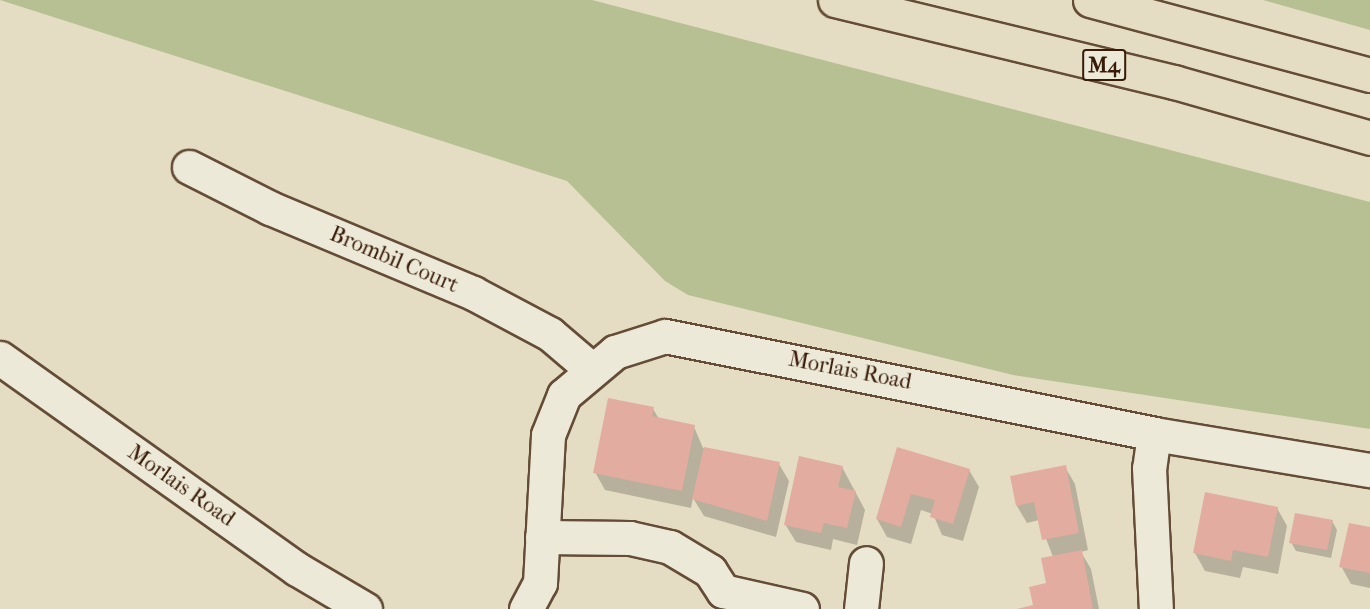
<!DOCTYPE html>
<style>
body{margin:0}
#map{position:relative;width:1370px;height:609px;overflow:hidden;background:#e4ddc3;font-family:"IM FELL French Canon",serif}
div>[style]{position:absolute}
.green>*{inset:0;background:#b7c092}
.shadow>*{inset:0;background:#0003}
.building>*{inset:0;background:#e3aca0}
.roads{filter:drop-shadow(2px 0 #644c36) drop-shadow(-2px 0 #644c36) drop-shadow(0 2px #644c36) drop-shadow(0 -2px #644c36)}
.minor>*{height:33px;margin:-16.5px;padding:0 16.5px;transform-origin:16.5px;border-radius:16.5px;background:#ede9d8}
.highway>*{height:33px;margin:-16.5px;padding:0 16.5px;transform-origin:16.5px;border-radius:16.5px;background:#e4ddc3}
span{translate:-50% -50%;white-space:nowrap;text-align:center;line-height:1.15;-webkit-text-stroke:5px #ede9d8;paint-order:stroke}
.shield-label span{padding:2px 4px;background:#ede9d8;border:2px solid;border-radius:4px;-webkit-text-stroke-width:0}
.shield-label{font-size:21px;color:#391c07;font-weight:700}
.street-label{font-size:22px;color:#391c07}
</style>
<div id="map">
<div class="green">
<div style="clip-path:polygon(0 0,592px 0,1370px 202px,1370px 429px,1013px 375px,688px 295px,665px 281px,567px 181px)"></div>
<div style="clip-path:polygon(1263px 0,1370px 0,1370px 30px)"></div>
</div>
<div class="shadow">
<div style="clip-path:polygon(653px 409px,659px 419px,694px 427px,703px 448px,779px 464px,789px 481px,776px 537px,704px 516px,693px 498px,691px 508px,605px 490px,595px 472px)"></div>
<div style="clip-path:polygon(898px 449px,969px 470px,979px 487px,963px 541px,942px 535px,933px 514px,921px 510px,911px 544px,887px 537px,877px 519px)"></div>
<div style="clip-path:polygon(842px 467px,865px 510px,857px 545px,833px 539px,831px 550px,796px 542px,785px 524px)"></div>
<div style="clip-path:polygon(1065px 467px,1075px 484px,1088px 550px,1081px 552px,1091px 569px,1099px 609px,1019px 609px,1034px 606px,1048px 585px,1053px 557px,1039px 520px,1027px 523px,1017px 506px)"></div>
<div style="clip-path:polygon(1277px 508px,1287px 526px,1278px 574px,1243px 567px,1240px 578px,1205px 571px,1195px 553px)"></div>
<div style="clip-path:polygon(1332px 521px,1337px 530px,1331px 558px,1296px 551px,1291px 542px)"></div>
<div style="clip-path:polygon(1370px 529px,1370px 588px,1351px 584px,1341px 566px)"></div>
</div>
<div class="building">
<div style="clip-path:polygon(608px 398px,654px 407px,652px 416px,695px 425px,682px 491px,593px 473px)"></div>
<div style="clip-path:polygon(704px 447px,780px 462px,767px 521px,692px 499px)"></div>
<div style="clip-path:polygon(897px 447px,970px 469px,953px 524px,930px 517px,935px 500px,911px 494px,901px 527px,876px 519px)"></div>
<div style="clip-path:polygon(799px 456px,843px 466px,838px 487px,856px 491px,847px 528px,824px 523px,821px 533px,784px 525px)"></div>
<div style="clip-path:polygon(1066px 465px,1079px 533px,1042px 540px,1034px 502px,1016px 506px,1010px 476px)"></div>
<div style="clip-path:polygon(1205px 492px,1278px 507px,1268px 557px,1233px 550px,1231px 561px,1193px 553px)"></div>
<div style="clip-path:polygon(1295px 513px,1333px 520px,1327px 550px,1289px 543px)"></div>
<div style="clip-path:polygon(1349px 523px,1370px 527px,1370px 573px,1339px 567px)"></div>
<div style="clip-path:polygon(1082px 550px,1093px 609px,1017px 609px,1033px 605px,1029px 587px,1046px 583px,1041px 558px)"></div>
</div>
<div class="roads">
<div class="minor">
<div style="left:189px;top:167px;width:91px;rotate:26.8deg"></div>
<div style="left:270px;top:208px;width:220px;rotate:22.7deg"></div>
<div style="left:473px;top:293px;width:87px;rotate:28deg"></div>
<div style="left:550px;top:334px;width:52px;rotate:40.4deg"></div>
<div style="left:0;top:358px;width:364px;rotate:35.4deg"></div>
<div style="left:297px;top:569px;width:79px;rotate:30.5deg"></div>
<div style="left:1154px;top:434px;width:34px;rotate:98deg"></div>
<div style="left:1149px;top:468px;width:141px;rotate:87.2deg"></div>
<div style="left:542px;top:537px;width:88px;rotate:0.7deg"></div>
<div style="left:630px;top:538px;width:41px;rotate:12.7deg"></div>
<div style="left:670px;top:547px;width:47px;rotate:31deg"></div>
<div style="left:710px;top:571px;width:24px;rotate:57deg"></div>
<div style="left:723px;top:591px;width:81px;rotate:12.8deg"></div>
<div style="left:526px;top:609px;width:30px;rotate:-62deg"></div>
<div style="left:540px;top:583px;width:148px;rotate:-86.9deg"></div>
<div style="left:548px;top:435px;width:43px;rotate:-68.2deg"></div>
<div style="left:564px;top:395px;width:67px;rotate:-40.1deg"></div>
<div style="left:615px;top:352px;width:52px;rotate:-17.7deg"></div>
<div style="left:665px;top:336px;width:499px;rotate:11.3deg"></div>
<div style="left:1154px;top:434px;width:219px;rotate:9.5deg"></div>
<div style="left:861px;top:609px;width:46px;rotate:-83.8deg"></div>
</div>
<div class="highway">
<div style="left:835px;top:0;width:349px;rotate:13.6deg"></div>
<div style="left:1174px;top:82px;width:204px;rotate:15.9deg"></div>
<div style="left:1090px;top:0;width:290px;rotate:15deg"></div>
</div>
</div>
<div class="shield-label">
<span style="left:1104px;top:65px">M4</span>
</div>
<div class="street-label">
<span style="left:394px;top:260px;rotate:23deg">Brombil Court</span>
<span style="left:850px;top:371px;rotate:11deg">Morlais Road</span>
<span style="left:181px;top:486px;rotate:35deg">Morlais Road</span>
</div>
</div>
